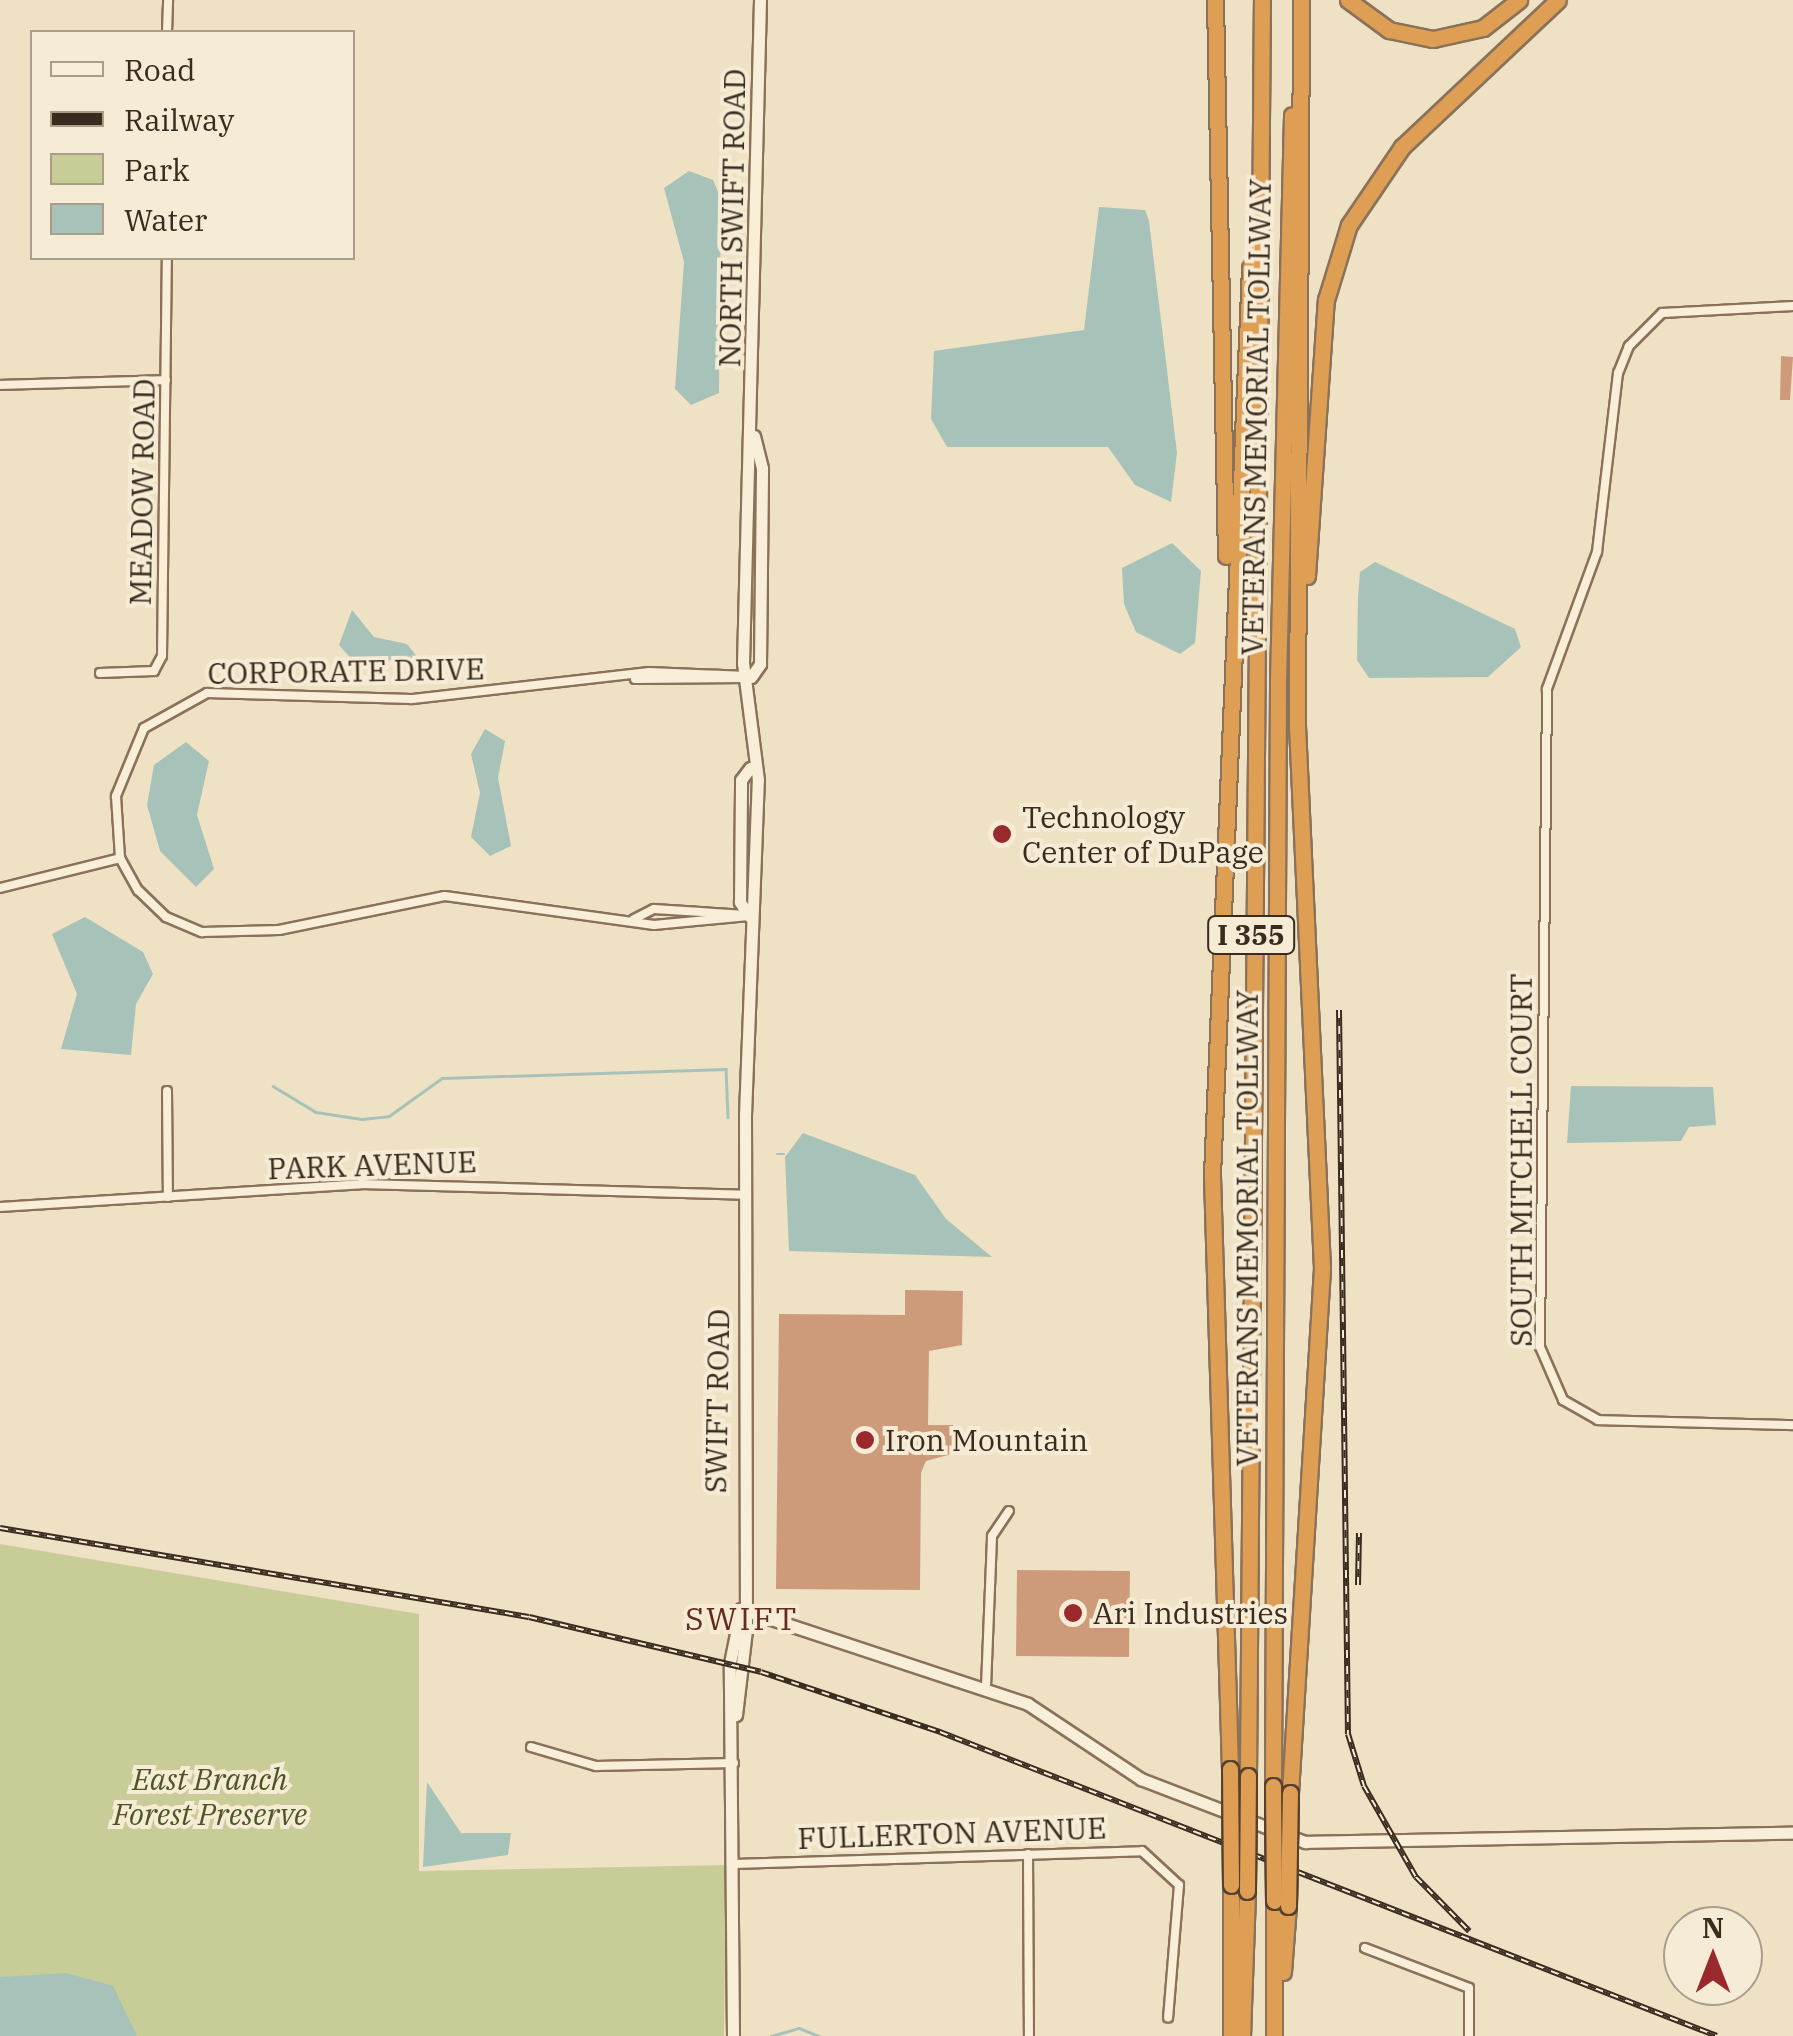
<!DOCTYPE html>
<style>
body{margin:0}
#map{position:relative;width:1793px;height:2036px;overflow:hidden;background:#efe1c4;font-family:"IBM Plex Serif",serif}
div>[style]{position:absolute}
.green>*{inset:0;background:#c8cd98}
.water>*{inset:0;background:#a6c2b9}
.stream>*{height:2.5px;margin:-1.25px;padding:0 1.25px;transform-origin:1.25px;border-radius:1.25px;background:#a6c2b9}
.building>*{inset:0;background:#cd9a7a}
.roads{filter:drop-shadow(2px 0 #8a725a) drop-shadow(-2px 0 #8a725a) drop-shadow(0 2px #8a725a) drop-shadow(0 -2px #8a725a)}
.street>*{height:8px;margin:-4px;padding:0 4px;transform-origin:4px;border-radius:4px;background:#f9eed7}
.secondary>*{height:11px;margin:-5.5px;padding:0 5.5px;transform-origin:5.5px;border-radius:5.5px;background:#f9eed7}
.highway>*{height:15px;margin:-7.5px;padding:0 7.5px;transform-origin:7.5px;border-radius:7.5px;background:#de9e54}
.rail>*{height:6px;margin-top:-3px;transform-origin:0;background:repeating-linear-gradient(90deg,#f6ebd4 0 8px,#392b1e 0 16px);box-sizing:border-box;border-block:2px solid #392b1e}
.bridges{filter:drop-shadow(2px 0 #57402e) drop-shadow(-2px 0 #57402e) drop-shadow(0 2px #57402e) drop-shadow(0 -2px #57402e)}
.highway-bridge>*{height:15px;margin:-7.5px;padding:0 7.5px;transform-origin:7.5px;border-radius:7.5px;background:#de9e54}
.dots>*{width:28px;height:28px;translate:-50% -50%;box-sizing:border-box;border:5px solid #f6ebd4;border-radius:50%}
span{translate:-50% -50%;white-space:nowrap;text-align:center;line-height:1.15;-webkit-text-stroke:8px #f6ebd4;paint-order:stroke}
.shield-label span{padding:2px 8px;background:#f6ebd4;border:2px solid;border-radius:8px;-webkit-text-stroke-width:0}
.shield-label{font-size:28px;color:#392b1e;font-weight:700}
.street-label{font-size:30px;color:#392b1e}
.poi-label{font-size:30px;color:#392b1e}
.left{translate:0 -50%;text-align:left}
.park-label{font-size:30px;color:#4b5625;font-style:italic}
.neighbourhood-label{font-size:32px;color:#662b1d;letter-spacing:2.5px}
.legend{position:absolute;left:30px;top:30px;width:325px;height:230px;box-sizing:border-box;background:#f6ebd4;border:2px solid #aa9e8b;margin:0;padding:12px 18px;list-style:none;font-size:30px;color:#392b1e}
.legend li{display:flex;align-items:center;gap:20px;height:50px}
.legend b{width:50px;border:2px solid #aa9e8b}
.north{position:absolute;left:1663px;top:1906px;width:100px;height:100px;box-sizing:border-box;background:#f6ebd4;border:2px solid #aa9e8b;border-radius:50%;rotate:0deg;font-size:28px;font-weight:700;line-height:40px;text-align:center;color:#392b1e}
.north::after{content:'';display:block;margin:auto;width:35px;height:45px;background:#99292d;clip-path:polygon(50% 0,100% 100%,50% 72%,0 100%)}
</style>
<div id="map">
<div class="green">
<div style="clip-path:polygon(0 1544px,419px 1614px,419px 1871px,726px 1865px,724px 2036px,0 2036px)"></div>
</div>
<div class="water">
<div style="clip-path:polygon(689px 171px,713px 180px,721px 199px,719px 393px,691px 405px,675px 389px,684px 262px,664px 188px)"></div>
<div style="clip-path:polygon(1099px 207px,1145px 210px,1149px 221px,1177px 453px,1171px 502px,1135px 485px,1108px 447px,947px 447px,931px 419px,934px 351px,1084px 330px)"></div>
<div style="clip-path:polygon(1172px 543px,1201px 571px,1195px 643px,1180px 654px,1136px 632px,1124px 604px,1122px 568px)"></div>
<div style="clip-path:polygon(1375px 562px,1515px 629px,1521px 647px,1488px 677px,1369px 678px,1357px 660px,1358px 597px,1360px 572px)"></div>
<div style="clip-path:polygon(352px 610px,374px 637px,407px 644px,418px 658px,355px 663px,339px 645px)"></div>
<div style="clip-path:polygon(485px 729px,505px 741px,498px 778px,511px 846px,490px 856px,471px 837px,480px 793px,471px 754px)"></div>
<div style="clip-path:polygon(186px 742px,209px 761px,197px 815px,214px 869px,196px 887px,160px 851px,147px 805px,154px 765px)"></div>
<div style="clip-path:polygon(85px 917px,143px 952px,153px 974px,136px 1004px,131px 1055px,61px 1049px,77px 994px,52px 934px)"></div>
<div style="clip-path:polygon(1571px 1086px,1713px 1087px,1716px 1125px,1689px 1127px,1681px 1141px,1567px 1143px)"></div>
<div style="clip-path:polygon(803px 1133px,915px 1175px,946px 1219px,992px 1257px,789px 1251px,785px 1157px)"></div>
<div style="clip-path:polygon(427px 1782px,461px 1833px,511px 1833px,508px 1855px,423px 1867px)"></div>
<div style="clip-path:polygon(66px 1973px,113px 1986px,137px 2036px,0 2036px,0 1977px)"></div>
</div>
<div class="stream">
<div style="left:273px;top:1086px;width:50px;rotate:31.2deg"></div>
<div style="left:316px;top:1112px;width:47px;rotate:8.7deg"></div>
<div style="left:362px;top:1119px;width:27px;rotate:-6deg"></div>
<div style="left:389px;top:1116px;width:65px;rotate:-35.6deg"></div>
<div style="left:442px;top:1078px;width:284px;rotate:-1.8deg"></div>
<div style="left:726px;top:1069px;width:48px;rotate:87.6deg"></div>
<div style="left:777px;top:1154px;width:7px"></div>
<div style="left:771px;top:2036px;width:29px;rotate:-16deg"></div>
<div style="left:799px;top:2028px;width:22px;rotate:22deg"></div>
</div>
<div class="building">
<div style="clip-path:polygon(1781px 356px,1793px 357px,1790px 400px,1780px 400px)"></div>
<div style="clip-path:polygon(905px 1290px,963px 1291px,962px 1345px,929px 1351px,928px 1425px,953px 1425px,952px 1454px,926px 1461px,921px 1473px,920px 1590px,776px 1589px,779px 1314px,905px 1315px)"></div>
<div style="clip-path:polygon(1017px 1570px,1130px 1571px,1129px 1657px,1016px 1656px)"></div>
</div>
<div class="roads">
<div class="street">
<div style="left:167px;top:32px;width:32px;rotate:-88deg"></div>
<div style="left:1793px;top:306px;width:131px;rotate:176.9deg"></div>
<div style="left:1662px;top:313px;width:47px;rotate:135deg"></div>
<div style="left:1629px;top:346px;width:29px;rotate:112deg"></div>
<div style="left:1618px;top:373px;width:180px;rotate:96.7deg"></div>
<div style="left:1597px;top:552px;width:146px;rotate:110.1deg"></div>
<div style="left:1547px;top:689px;width:658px;rotate:90.61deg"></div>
<div style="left:1540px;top:1347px;width:58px;rotate:66.5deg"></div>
<div style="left:1563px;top:1400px;width:40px;rotate:29.7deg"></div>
<div style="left:1598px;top:1420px;width:195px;rotate:1.5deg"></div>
<div style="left:0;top:385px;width:166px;rotate:-1.7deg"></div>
<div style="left:100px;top:673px;width:54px;rotate:-2.1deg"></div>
<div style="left:154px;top:671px;width:17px;rotate:-62deg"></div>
<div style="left:162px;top:656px;width:398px;rotate:-89.3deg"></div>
<div style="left:747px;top:676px;width:98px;rotate:-177.7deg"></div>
<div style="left:649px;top:672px;width:240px;rotate:173.5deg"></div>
<div style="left:411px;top:699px;width:204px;rotate:-178.3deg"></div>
<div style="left:207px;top:693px;width:72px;rotate:150.9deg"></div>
<div style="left:144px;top:728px;width:74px;rotate:112.4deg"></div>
<div style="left:116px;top:796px;width:62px;rotate:86.3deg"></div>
<div style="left:120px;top:858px;width:37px;rotate:61deg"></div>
<div style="left:138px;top:890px;width:39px;rotate:44deg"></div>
<div style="left:166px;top:917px;width:39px;rotate:23deg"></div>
<div style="left:202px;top:932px;width:77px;rotate:-1.5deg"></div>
<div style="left:279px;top:930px;width:169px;rotate:-11.6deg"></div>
<div style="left:445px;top:896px;width:211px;rotate:7.9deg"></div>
<div style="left:654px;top:925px;width:95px;rotate:-5.4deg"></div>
<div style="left:635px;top:679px;width:113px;rotate:-0.5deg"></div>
<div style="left:0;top:888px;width:124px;rotate:-14deg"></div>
<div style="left:634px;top:919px;width:22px;rotate:-27deg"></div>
<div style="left:654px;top:909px;width:92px;rotate:3.7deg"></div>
<div style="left:167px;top:1091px;width:106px;rotate:89.5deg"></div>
<div style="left:0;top:1207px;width:362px;rotate:-3.6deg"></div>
<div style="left:361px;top:1184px;width:384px;rotate:1.6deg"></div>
<div style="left:986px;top:1687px;width:151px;rotate:-87.7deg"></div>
<div style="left:992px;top:1536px;width:30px;rotate:-56deg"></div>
<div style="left:531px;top:1747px;width:68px;rotate:16.3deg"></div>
<div style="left:596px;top:1766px;width:138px;rotate:-1.2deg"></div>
<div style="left:1028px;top:1854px;width:182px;rotate:89.7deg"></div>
<div style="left:734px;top:1864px;width:408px;rotate:-1.8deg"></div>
<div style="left:1142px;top:1851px;width:50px;rotate:42.6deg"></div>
<div style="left:1179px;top:1885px;width:133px;rotate:94.7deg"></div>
<div style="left:1365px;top:1948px;width:111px;rotate:21deg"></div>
<div style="left:1469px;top:1988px;width:48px;rotate:90deg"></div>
</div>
<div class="secondary">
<div style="left:751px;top:677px;width:16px;rotate:-55deg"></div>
<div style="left:760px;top:664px;width:196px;rotate:-89.4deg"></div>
<div style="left:762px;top:468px;width:33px;rotate:-104deg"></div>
<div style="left:749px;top:916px;width:17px;rotate:-123deg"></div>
<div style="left:740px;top:902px;width:122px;rotate:-89.5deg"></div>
<div style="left:741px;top:780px;width:15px;rotate:-53deg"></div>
<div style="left:741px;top:1609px;width:302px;rotate:18.3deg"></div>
<div style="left:1028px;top:1704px;width:136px;rotate:33.6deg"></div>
<div style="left:1141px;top:1779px;width:176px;rotate:21deg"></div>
<div style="left:1305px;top:1842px;width:488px;rotate:-1.1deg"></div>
<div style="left:736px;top:1715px;width:86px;rotate:-83.3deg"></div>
<div style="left:746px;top:1630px;width:515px;rotate:-90.11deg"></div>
<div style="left:745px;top:1115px;width:335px;rotate:-87.8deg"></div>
<div style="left:758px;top:780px;width:118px;rotate:-97.3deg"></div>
<div style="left:743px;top:663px;width:663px;rotate:-88.53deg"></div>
<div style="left:733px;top:2036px;width:373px;rotate:-90.5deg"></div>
<div style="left:730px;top:1663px;width:55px;rotate:-78.5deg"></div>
</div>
<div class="highway">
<div style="left:1215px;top:0;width:556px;rotate:88.87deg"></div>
<div style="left:1348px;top:0;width:51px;rotate:36.2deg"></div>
<div style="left:1389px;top:30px;width:45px;rotate:11.6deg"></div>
<div style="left:1433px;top:39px;width:51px;rotate:-12.4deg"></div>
<div style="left:1483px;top:28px;width:46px;rotate:-37.9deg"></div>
<div style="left:1307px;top:576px;width:277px;rotate:-86.1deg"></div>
<div style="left:1326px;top:300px;width:78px;rotate:-73deg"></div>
<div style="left:1349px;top:225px;width:94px;rotate:-55.8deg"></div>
<div style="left:1402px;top:147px;width:214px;rotate:-43.3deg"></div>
<div style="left:1230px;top:1769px;width:594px;rotate:-91.74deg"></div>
<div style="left:1212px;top:1175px;width:908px;rotate:-87.6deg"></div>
<div style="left:1248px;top:1776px;width:1776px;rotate:-89.55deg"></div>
<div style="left:1273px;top:1786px;width:1105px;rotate:-89.74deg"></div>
<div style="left:1278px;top:681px;width:566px;rotate:-88.58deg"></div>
<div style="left:1290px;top:1793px;width:526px;rotate:-86.51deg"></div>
<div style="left:1322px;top:1268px;width:544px;rotate:-92.64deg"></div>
<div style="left:1297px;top:725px;width:725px;rotate:-89.68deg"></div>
<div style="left:1231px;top:1885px;width:151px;rotate:90deg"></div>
<div style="left:1274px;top:1901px;width:135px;rotate:90deg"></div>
<div style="left:1283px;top:1972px;width:66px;rotate:-85.7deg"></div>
<div style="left:1242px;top:2036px;width:145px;rotate:-88deg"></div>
</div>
</div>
<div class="rail">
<div style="left:1339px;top:1010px;width:724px;rotate:89.29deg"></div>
<div style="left:1348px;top:1734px;width:54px;rotate:72.9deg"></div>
<div style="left:1364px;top:1786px;width:105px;rotate:60.3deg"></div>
<div style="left:1416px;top:1877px;width:76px;rotate:45.5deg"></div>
<div style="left:0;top:1528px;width:536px;rotate:9.55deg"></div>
<div style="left:529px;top:1617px;width:238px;rotate:13.3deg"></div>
<div style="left:761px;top:1672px;width:189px;rotate:18.5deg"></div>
<div style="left:940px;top:1732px;width:834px;rotate:21.37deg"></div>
<div style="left:1358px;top:1585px;width:52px;rotate:-88.9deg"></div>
</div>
<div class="bridges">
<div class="highway-bridge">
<div style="left:1230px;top:1769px;width:116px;rotate:89.5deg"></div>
<div style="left:1273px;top:1786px;width:115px;rotate:89.5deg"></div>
<div style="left:1247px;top:1891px;width:115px;rotate:-89.5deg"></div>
<div style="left:1288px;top:1906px;width:113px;rotate:-89deg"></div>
</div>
</div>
<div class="dots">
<div style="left:1002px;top:834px;background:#99292d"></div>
<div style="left:865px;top:1440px;background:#99292d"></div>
<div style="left:1073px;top:1613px;background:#99292d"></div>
</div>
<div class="shield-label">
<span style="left:1251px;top:935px">I 355</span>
</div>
<div class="street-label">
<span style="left:732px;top:218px;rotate:-89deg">NORTH SWIFT ROAD</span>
<span style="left:1256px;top:417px;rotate:-89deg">VETERANS MEMORIAL TOLLWAY</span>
<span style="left:142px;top:492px;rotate:-89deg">MEADOW ROAD</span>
<span style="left:346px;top:671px;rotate:-1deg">CORPORATE DRIVE</span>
<span style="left:1521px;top:1160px;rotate:-90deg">SOUTH MITCHELL COURT</span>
<span style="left:372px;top:1165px;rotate:-2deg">PARK AVENUE</span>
<span style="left:1247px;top:1228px;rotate:-90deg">VETERANS MEMORIAL TOLLWAY</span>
<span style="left:717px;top:1401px;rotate:-89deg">SWIFT ROAD</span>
<span style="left:952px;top:1833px;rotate:-2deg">FULLERTON AVENUE</span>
</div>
<div class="poi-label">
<span class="left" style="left:1022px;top:834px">Technology<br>Center of DuPage</span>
<span class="left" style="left:885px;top:1440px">Iron Mountain</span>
<span class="left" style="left:1093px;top:1613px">Ari Industries</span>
</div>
<div class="park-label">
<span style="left:210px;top:1796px">East Branch<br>Forest Preserve</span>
</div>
<div class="neighbourhood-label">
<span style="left:742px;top:1618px">SWIFT</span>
</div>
<ul class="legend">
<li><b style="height:12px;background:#f9eed7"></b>Road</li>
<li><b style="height:12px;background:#392b1e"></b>Railway</li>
<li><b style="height:28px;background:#c8cd98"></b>Park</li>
<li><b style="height:28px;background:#a6c2b9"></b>Water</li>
</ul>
<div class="north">N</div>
</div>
